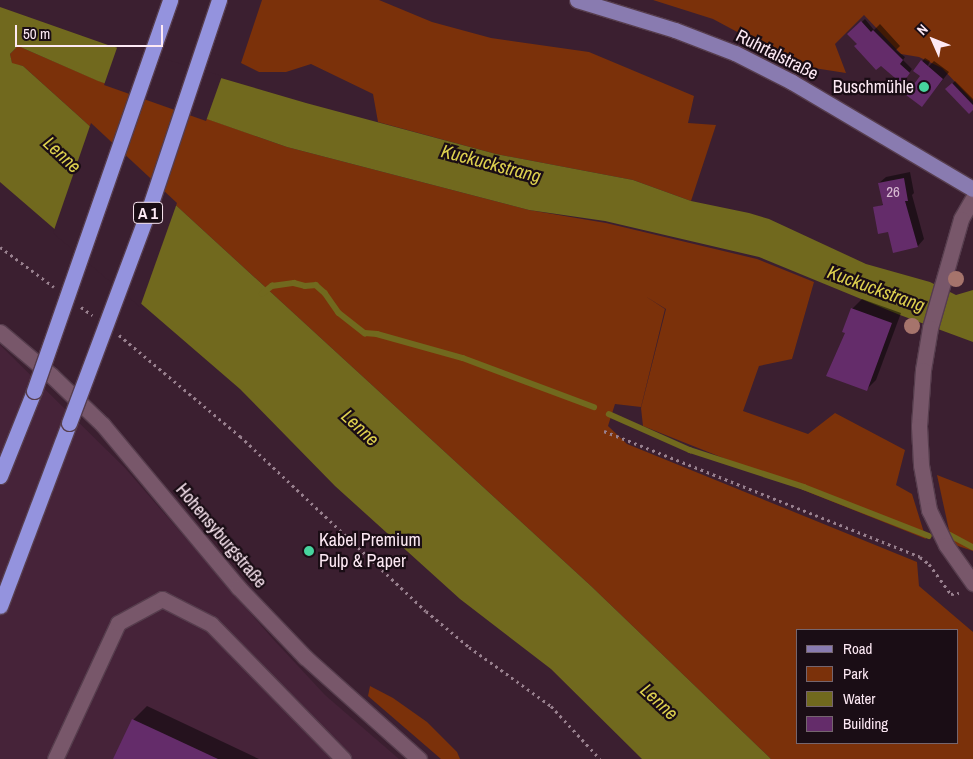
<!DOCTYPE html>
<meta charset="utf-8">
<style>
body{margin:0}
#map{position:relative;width:973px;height:759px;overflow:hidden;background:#3b1f30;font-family:"Archivo Narrow",sans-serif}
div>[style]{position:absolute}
.built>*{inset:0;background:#462339}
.green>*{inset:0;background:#7b310a}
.water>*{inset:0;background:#71691e}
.pier>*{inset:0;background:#3b1f30}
.shadow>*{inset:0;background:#0007}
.stream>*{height:5.5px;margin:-2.75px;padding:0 2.75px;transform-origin:2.75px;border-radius:2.75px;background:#71691e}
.building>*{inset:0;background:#642c6a}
.path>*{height:3px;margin-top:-1.5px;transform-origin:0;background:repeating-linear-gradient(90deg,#98808e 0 2.5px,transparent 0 6.5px)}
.roads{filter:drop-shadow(1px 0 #563d4d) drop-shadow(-1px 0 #563d4d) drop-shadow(0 1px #563d4d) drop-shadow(0 -1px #563d4d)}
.minor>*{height:15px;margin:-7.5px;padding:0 7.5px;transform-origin:7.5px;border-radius:7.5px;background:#78576a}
.major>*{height:15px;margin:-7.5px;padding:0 7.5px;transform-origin:7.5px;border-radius:7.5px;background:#897bb0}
.highway>*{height:15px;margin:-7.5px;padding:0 7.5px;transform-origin:7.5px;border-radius:7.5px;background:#9493de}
.bridges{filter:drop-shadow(1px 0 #563d4d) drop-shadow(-1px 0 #563d4d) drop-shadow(0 1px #563d4d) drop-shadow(0 -1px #563d4d)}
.highway-bridge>*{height:15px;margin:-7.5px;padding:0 7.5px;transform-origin:7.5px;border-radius:7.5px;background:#9493de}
.trees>*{width:16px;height:16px;margin:-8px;border-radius:50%;background:#a6746c}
.dots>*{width:14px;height:14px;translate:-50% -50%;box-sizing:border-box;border:2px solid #1a0d15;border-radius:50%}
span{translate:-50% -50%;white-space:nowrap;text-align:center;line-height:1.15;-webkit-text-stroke:4.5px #1a0d15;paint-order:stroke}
.number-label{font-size:15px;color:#d7bad2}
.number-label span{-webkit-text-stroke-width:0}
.shield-label span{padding:1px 4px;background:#1a0d15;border:1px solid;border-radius:4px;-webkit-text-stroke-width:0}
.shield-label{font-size:16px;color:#fde9f4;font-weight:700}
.street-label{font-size:18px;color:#fde9f4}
.poi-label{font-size:18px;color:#fde9f4}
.right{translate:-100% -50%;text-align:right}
.left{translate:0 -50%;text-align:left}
.water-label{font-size:19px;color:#ddd04e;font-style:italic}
.legend{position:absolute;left:796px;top:629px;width:162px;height:115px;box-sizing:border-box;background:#1a0d15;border:1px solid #75656e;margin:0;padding:6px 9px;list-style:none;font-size:15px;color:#fde9f4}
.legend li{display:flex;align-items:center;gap:10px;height:25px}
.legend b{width:25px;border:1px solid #75656e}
.north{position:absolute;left:908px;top:15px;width:50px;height:50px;-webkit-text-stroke:4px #1a0d15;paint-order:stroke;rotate:314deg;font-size:14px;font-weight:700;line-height:20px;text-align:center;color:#fde9f4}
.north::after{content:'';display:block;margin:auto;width:18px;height:22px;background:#fde9f4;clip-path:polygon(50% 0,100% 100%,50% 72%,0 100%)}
.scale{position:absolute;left:15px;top:25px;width:148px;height:22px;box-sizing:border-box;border:2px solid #fde9f4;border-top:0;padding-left:6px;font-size:15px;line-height:18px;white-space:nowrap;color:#fde9f4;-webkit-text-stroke:4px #1a0d15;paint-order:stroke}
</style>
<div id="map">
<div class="built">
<div style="clip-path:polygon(0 345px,125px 468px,272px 638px,325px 695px,399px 759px,0 759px)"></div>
</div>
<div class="green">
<div style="clip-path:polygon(262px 0,379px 0,432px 22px,491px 38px,589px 52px,694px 96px,688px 123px,716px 125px,691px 201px,633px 180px,496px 154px,378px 122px,373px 94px,311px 64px,286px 72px,259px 72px,241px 63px)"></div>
<div style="clip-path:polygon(653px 0,973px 0,973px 101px,942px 68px,919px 57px,901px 54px,864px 15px,835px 44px,846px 73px,801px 66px,713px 19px)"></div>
<div style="clip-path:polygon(evenodd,18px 46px,99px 81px,287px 147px,529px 210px,606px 223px,757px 259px,814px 282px,792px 359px,759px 366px,743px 411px,808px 434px,835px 413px,905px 450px,896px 485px,912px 494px,926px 539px,643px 426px,641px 408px,666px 309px,645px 296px,665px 309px,641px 407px,615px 404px,608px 426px,627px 444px,917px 562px,919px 586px,973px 632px,973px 759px,771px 759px,591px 586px,83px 120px,23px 66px,12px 64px,10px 54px,18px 46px,797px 630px,957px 630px,957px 743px,797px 743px,797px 630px)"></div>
<div style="clip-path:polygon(937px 475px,973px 489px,973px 551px,952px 544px)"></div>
<div style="clip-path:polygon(370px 686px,393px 698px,427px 722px,457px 752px,460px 759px,441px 759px,368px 696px)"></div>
</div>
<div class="water">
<div style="clip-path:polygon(0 7px,108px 45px,306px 103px,496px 154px,633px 180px,691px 201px,749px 213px,769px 219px,866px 264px,930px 282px,956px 295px,973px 290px,973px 342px,900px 315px,759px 257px,605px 221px,529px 210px,287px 147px,98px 81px,18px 46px,10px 54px,12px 63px,23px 66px,83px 120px,591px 586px,771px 759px,642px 759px,551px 669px,460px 599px,335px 486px,240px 389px,0 182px)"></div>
</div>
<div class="pier">
<div style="clip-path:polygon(118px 45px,222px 76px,206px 121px,104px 85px)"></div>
<div style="clip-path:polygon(91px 123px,177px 203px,140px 307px,53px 233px)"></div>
</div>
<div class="shadow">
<div style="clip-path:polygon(865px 19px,874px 30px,880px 24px,900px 46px,896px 50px,905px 57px,903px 60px,912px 69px,905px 79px,858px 44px,849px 34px)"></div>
<div style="clip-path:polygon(925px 58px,930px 61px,927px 68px,934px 61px,949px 72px,922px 106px,925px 71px,915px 70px)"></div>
<div style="clip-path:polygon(955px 81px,973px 99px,973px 109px,947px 89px)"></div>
<div style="clip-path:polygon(910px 172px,914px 193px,912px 195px,924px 239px,918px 246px,894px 251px,889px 230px,874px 208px,884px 204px,879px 183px,886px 177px)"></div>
<div style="clip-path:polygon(862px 299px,901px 313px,876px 380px,866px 390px,846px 332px,852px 309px)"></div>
<div style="clip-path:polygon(147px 706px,259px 759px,115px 759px,134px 719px)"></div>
</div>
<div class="stream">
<div style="left:262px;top:294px;width:13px;rotate:-39deg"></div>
<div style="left:272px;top:286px;width:22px;rotate:-8deg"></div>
<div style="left:294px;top:283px;width:11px;rotate:15deg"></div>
<div style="left:305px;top:286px;width:11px;rotate:-5deg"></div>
<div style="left:316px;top:285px;width:12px;rotate:42deg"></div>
<div style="left:325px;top:293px;width:24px;rotate:55deg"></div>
<div style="left:339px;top:313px;width:33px;rotate:38deg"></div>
<div style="left:365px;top:333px;width:12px;rotate:5deg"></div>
<div style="left:377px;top:334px;width:89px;rotate:15.6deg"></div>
<div style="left:463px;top:358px;width:140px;rotate:20.5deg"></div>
<div style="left:609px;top:414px;width:89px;rotate:24deg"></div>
<div style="left:690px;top:450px;width:120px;rotate:18deg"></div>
<div style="left:804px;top:487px;width:134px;rotate:21.4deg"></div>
<div style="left:950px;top:535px;width:26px;rotate:28deg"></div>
</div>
<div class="building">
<div style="clip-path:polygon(861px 21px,871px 32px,873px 30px,903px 60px,900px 64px,910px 73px,902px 84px,881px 66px,876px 70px,854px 46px,857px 44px,847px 34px)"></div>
<div style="clip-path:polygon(921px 60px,943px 79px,922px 107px,906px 95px,920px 76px,913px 71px)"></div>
<div style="clip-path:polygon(952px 83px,973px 105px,973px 110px,969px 114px,945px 89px)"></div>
<div style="clip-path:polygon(904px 178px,908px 201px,905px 201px,918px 247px,893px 253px,888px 232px,878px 234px,873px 207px,883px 205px,878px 183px)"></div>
<div style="clip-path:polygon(851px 308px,892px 323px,867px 391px,826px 376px,845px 333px,842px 332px)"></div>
<div style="clip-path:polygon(132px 719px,158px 731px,218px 759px,113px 759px)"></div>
</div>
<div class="path">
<div style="left:0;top:247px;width:67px;rotate:36.5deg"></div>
<div style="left:81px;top:307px;width:14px;rotate:36deg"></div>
<div style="left:119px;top:335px;width:158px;rotate:39.9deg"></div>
<div style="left:240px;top:436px;width:255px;rotate:43.3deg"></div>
<div style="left:426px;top:611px;width:56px;rotate:39.9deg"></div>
<div style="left:469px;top:647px;width:101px;rotate:35.7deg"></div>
<div style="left:551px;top:706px;width:72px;rotate:47.2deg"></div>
<div style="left:604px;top:431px;width:340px;rotate:21.7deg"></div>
<div style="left:920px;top:557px;width:11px;rotate:38deg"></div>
<div style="left:929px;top:564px;width:37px;rotate:54deg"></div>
<div style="left:951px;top:594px;width:8px;rotate:-7deg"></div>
</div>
<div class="roads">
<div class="minor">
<div style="left:973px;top:198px;width:24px;rotate:120deg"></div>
<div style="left:961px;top:219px;width:113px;rotate:105.9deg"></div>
<div style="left:930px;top:328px;width:43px;rotate:99.5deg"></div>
<div style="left:923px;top:370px;width:56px;rotate:94.1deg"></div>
<div style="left:919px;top:426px;width:39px;rotate:87deg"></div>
<div style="left:921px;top:465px;width:46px;rotate:79.9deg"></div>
<div style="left:929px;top:510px;width:39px;rotate:64deg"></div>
<div style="left:946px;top:545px;width:47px;rotate:54.6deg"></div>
<div style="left:0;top:332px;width:67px;rotate:40.1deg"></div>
<div style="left:51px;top:375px;width:72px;rotate:43.9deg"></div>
<div style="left:103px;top:425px;width:211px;rotate:50.2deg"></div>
<div style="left:238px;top:587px;width:97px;rotate:46.3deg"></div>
<div style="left:305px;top:657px;width:153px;rotate:41.8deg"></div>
<div style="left:55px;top:759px;width:150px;rotate:-65.1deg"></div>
<div style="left:118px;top:623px;width:50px;rotate:-28.6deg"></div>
<div style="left:162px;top:599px;width:55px;rotate:27deg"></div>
<div style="left:211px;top:624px;width:189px;rotate:45.6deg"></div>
</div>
<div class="major">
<div style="left:577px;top:0;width:102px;rotate:17deg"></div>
<div style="left:675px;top:30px;width:64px;rotate:21deg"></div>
<div style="left:735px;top:53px;width:64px;rotate:27deg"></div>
<div style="left:792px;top:82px;width:210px;rotate:30.6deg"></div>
</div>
<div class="highway">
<div style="left:0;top:476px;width:92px;rotate:-68.2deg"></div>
<div style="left:0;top:606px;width:196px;rotate:-69.3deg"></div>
</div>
</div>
<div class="bridges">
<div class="highway-bridge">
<div style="left:34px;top:391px;width:414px;rotate:-70.8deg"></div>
<div style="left:69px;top:423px;width:225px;rotate:-69.5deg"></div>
<div style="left:148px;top:212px;width:224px;rotate:-71.5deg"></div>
</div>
</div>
<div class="trees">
<div style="left:956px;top:279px"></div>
<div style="left:912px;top:326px"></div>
</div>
<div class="dots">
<div style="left:924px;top:87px;background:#47d49e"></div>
<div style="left:309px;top:551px;background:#47d49e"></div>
</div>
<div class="number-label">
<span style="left:893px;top:192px">26</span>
</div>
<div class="shield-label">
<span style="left:148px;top:213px">A 1</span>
</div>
<div class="street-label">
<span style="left:777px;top:55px;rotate:27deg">Ruhrtalstraße</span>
<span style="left:221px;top:536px;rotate:50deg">Hohensyburgstraße</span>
</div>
<div class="poi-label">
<span class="right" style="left:914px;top:87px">Buschmühle</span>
<span class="left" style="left:319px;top:551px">Kabel Premium<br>Pulp &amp; Paper</span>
</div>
<div class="water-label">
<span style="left:62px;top:155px;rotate:43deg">Lenne</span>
<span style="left:491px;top:164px;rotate:15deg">Kuckuckstrang</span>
<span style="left:876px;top:289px;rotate:20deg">Kuckuckstrang</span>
<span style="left:360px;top:428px;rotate:43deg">Lenne</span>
<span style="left:659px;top:702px;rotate:43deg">Lenne</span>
</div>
<ul class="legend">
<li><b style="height:6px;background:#897bb0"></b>Road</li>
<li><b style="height:14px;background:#7b310a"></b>Park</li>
<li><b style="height:14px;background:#71691e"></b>Water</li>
<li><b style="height:14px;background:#642c6a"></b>Building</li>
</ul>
<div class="north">N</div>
<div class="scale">50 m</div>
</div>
